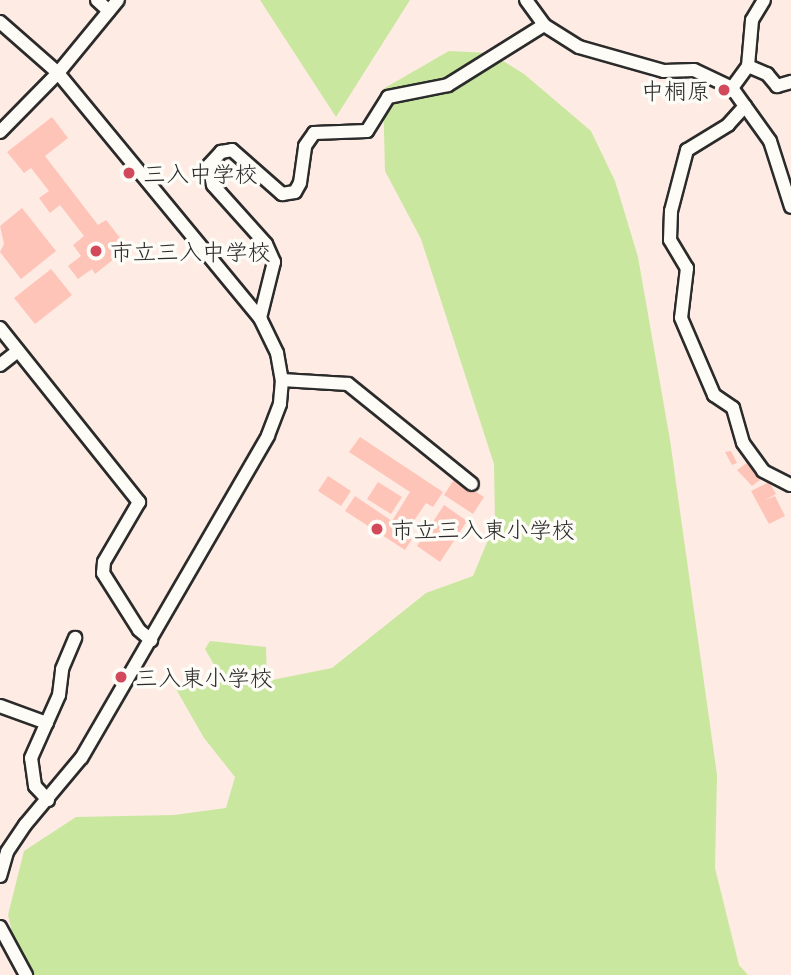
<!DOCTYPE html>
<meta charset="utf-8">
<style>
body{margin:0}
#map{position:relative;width:791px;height:975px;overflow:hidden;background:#feebe4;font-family:"Playpen Sans","Klee One",sans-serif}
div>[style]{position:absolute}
.green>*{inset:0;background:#c9e79f}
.building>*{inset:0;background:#ffc4b8}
.roads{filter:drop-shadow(2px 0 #2b2b2b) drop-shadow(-2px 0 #2b2b2b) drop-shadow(0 2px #2b2b2b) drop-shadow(0 -2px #2b2b2b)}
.minor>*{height:12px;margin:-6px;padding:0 6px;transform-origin:6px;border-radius:6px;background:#fdfcf7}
.dots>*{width:19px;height:19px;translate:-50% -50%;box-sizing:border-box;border:4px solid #fdfcf7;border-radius:50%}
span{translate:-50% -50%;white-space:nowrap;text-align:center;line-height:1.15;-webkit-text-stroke:7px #fdfcf7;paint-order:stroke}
.poi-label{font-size:23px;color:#2b2b2b}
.right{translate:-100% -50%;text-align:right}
.left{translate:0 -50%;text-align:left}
</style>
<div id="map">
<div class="green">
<div style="clip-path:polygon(260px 0,410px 0,336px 117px)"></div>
<div style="clip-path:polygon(449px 51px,490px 53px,524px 74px,591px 131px,615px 181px,638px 257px,670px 440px,717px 775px,715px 868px,739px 965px,748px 975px,22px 975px,8px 915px,24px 851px,76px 817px,174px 815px,226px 808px,235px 777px,204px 738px,172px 682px,224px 682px,205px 649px,210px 641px,266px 647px,267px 681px,332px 668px,426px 593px,473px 576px,495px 523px,494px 464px,421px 239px,385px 171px,383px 89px)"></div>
</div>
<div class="building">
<div style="clip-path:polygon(52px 117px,68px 138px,45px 156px,98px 225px,106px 220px,128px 248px,95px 274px,92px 269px,78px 279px,68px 266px,81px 256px,73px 245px,84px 236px,60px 205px,50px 213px,39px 198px,49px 191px,31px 168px,24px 173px,7px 152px)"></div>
<div style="clip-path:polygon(22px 208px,56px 251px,21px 279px,0 252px,4px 244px,0 226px)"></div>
<div style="clip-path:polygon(51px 269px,72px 295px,35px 324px,14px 298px)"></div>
<div style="clip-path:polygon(360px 437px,443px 492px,433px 507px,426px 503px,407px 531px,414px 536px,405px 550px,345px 511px,355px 496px,392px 521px,410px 492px,349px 452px)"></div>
<div style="clip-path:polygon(731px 451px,737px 463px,732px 465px,725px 452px)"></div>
<div style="clip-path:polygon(748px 462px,760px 480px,752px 486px,737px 470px)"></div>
<div style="clip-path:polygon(328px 476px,351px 491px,341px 506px,318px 491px)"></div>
<div style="clip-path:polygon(455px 478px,484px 497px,473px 514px,444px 495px)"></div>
<div style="clip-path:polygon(378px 482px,402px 497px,391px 514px,367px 499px)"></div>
<div style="clip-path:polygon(769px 482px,776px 494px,765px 500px,775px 496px,785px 516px,769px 524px,751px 491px)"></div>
<div style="clip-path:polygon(444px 505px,467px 521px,440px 562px,417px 546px)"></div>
</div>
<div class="roads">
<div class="minor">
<div style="left:97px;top:0;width:16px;rotate:43deg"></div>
<div style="left:526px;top:0;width:31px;rotate:54deg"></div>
<div style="left:544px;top:25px;width:41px;rotate:32.2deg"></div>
<div style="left:579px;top:47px;width:88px;rotate:15.8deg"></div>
<div style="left:664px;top:71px;width:30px;rotate:-2deg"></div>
<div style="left:694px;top:70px;width:42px;rotate:25.3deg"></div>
<div style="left:732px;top:88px;width:65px;rotate:54.4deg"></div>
<div style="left:770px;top:141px;width:69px;rotate:72.3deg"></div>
<div style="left:0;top:22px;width:77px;rotate:41.3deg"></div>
<div style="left:58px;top:73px;width:318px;rotate:50.5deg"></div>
<div style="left:260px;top:318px;width:39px;rotate:64deg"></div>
<div style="left:277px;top:353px;width:27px;rotate:80deg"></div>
<div style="left:282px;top:380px;width:24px;rotate:95deg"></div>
<div style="left:280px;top:404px;width:34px;rotate:111deg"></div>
<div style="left:268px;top:436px;width:372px;rotate:120.1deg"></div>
<div style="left:81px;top:758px;width:87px;rotate:129.9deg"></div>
<div style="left:25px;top:825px;width:32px;rotate:124deg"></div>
<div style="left:7px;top:852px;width:25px;rotate:106deg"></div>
<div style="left:748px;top:66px;width:46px;rotate:-85deg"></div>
<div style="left:752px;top:20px;width:23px;rotate:-59deg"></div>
<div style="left:732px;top:88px;width:27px;rotate:-54deg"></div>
<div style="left:748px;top:66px;width:21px;rotate:23deg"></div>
<div style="left:767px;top:74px;width:16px;rotate:50deg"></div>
<div style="left:777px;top:86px;width:15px;rotate:-16deg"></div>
<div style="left:745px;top:106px;width:25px;rotate:132deg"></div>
<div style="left:728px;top:125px;width:48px;rotate:148.6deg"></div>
<div style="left:687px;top:150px;width:63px;rotate:104.7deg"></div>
<div style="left:671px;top:211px;width:29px;rotate:92deg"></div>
<div style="left:670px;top:240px;width:33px;rotate:59deg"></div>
<div style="left:687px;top:268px;width:50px;rotate:96.8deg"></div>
<div style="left:681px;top:318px;width:84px;rotate:66.8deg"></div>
<div style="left:714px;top:395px;width:23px;rotate:34deg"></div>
<div style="left:733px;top:408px;width:36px;rotate:74deg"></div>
<div style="left:743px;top:443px;width:34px;rotate:54deg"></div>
<div style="left:763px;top:471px;width:31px;rotate:27deg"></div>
<div style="left:0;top:132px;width:83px;rotate:-45.5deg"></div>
<div style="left:58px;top:73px;width:94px;rotate:-50.6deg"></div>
<div style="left:260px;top:318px;width:58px;rotate:-76deg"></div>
<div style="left:274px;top:262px;width:20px;rotate:-114deg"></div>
<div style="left:266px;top:244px;width:79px;rotate:-131.9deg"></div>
<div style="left:213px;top:185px;width:20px;rotate:-101deg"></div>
<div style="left:209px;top:165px;width:18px;rotate:-47deg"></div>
<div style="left:221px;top:152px;width:11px;rotate:-10deg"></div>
<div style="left:232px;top:150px;width:67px;rotate:41.3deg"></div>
<div style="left:282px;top:194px;width:13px;rotate:-9deg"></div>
<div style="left:295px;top:192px;width:10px;rotate:-61deg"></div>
<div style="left:300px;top:183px;width:37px;rotate:-82deg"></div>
<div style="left:305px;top:146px;width:16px;rotate:-55deg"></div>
<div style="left:314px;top:133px;width:53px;rotate:-2.2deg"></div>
<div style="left:367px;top:131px;width:40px;rotate:-58deg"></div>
<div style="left:388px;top:97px;width:61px;rotate:-11.3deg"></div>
<div style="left:448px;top:85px;width:113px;rotate:-32deg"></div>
<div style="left:0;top:328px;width:223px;rotate:51.4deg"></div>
<div style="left:139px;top:502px;width:69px;rotate:120.3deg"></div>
<div style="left:104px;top:562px;width:11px;rotate:95deg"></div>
<div style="left:103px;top:573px;width:67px;rotate:57.7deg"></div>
<div style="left:139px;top:630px;width:16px;rotate:40deg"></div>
<div style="left:0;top:365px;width:23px;rotate:-38deg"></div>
<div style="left:282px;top:380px;width:66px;rotate:3.5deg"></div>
<div style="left:348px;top:384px;width:159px;rotate:38.9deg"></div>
<div style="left:0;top:706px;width:50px;rotate:19.9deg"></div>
<div style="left:48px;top:800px;width:19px;rotate:-133deg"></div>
<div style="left:35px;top:786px;width:28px;rotate:-98deg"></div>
<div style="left:31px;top:758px;width:69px;rotate:-66deg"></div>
<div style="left:59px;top:695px;width:26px;rotate:-83deg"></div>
<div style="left:62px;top:669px;width:34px;rotate:-67deg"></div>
<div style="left:0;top:927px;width:55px;rotate:61.6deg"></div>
</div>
</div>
<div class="dots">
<div style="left:724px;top:90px;background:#d1495b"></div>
<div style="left:129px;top:173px;background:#d1495b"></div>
<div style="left:96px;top:251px;background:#d1495b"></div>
<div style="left:377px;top:529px;background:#d1495b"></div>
<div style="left:121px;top:677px;background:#d1495b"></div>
</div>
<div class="poi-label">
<span class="right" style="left:710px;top:90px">中桐原</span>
<span class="left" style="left:143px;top:173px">三入中学校</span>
<span class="left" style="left:110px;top:251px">市立三入中学校</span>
<span class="left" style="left:391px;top:529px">市立三入東小学校</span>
<span class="left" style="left:135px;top:677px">三入東小学校</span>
</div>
</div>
